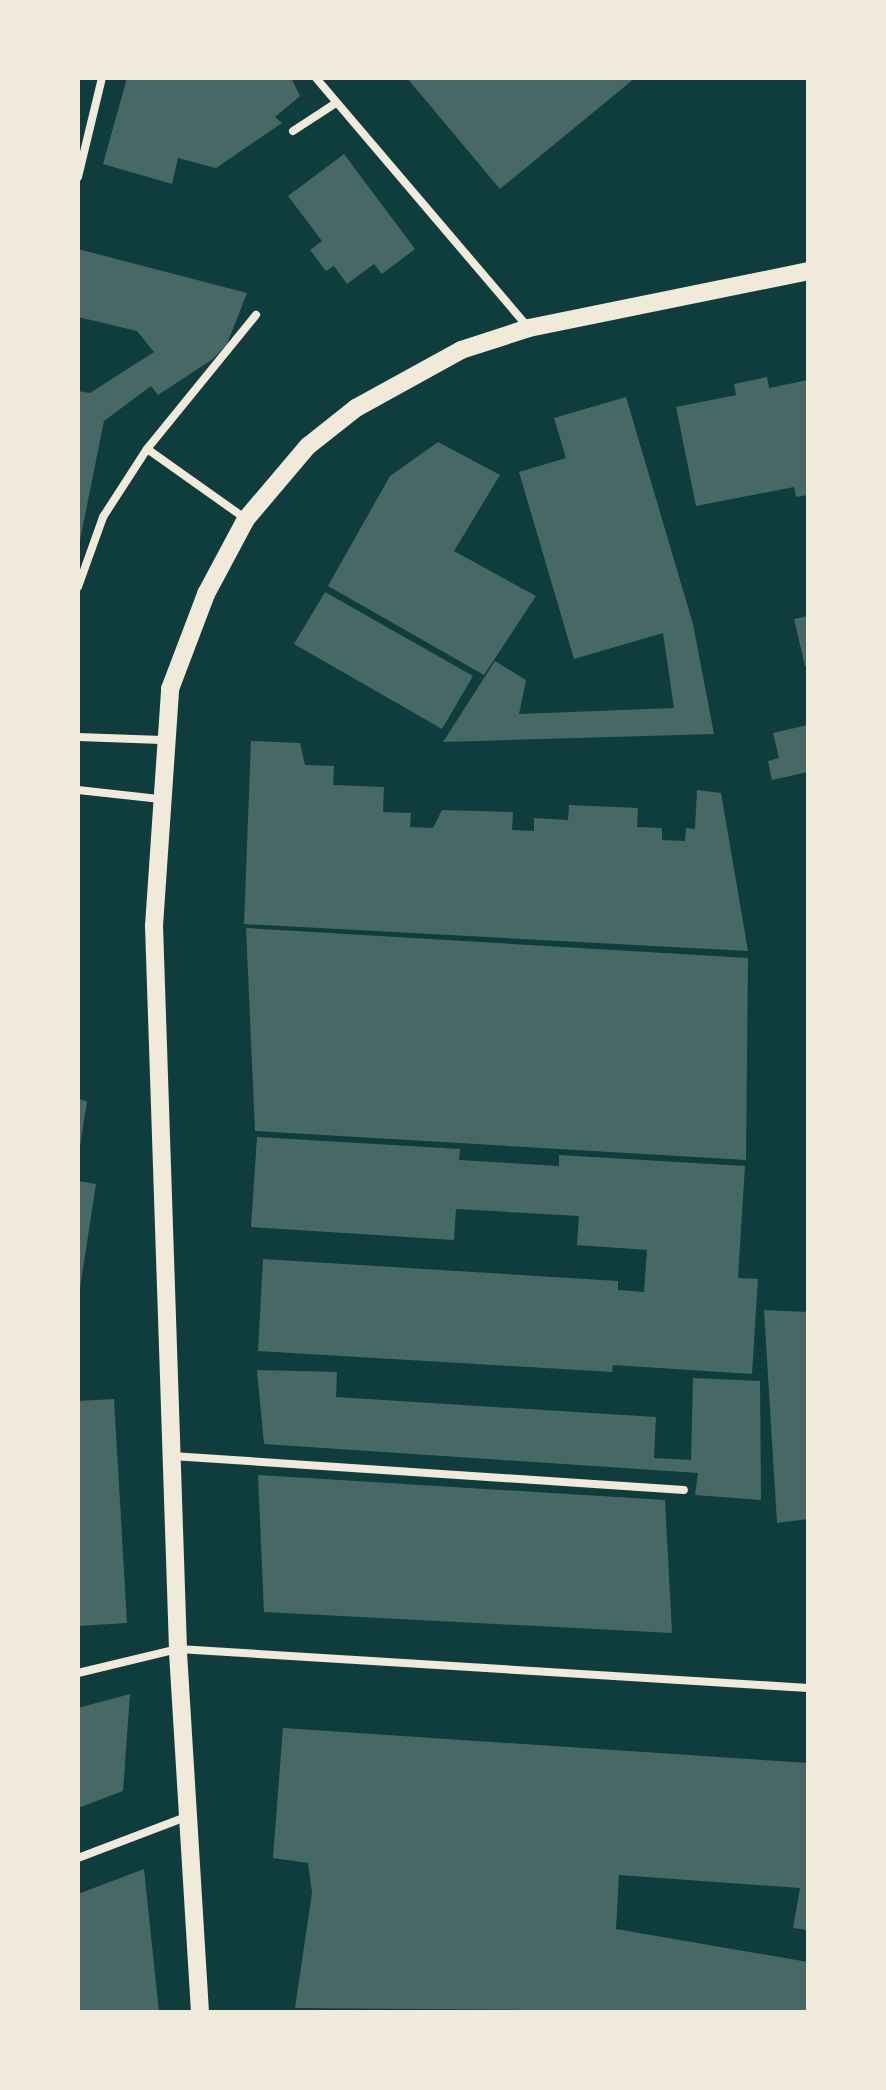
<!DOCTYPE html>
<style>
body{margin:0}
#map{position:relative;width:886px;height:2090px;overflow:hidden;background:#0f3d3e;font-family:"IBM Plex Sans",sans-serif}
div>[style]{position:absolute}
.building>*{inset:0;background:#486865}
.service>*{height:8px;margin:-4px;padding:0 4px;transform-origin:4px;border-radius:4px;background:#f1e9da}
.tertiary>*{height:18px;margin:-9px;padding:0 9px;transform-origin:9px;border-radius:9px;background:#f1e9da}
span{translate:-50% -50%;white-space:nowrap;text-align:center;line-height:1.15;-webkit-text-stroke:10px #f1e9da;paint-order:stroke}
.frame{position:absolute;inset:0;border:80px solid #f1e9da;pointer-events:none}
</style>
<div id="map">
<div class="building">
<div style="clip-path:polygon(127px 78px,291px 78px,300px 96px,275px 117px,282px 123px,216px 168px,178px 158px,172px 184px,103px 164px)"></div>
<div style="clip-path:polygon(407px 78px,635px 78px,500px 189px)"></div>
<div style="clip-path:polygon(344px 154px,415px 249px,382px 274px,374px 264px,347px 284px,334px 266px,326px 271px,310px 250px,322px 241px,288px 196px)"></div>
<div style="clip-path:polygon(78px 249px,247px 293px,227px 344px,213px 359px,158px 395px,151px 386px,104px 421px,78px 550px,78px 391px,90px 393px,154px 352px,137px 331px,78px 317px)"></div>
<div style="clip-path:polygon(767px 377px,769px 388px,808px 380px,808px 495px,796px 497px,794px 487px,696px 506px,676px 407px,736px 395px,734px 384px)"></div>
<div style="clip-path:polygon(626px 397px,693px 624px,714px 734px,443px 742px,495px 661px,526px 680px,519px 714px,674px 708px,663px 633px,574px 659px,519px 472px,566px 458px,554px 418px)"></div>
<div style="clip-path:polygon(438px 442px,500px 475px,454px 551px,536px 596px,484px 675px,328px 586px,390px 476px)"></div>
<div style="clip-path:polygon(325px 592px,473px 676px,442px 729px,294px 644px)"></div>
<div style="clip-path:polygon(808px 616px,808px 665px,805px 666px,794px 619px)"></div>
<div style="clip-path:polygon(808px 725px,808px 772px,772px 780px,768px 761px,779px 758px,773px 733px)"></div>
<div style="clip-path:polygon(251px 741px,300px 743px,305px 765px,334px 766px,333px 785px,384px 787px,383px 812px,411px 813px,410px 827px,433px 828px,442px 810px,513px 812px,512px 830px,534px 831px,534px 818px,568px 820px,569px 805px,638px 808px,637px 827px,662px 828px,662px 840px,685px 841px,686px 828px,695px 829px,697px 790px,721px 793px,748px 951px,244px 924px)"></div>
<div style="clip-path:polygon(246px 928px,748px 958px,746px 1160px,255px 1131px)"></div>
<div style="clip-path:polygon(78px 1099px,87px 1101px,80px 1147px,78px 1147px)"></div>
<div style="clip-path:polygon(257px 1137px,460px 1149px,459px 1160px,559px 1166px,559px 1155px,745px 1166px,738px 1278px,758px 1279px,752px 1374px,613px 1365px,612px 1372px,258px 1351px,263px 1259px,618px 1281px,618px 1290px,644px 1292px,647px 1250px,577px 1245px,579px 1216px,456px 1209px,454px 1240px,251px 1227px)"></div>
<div style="clip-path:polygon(78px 1181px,96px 1184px,80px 1288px,78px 1287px)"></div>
<div style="clip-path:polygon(764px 1310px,808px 1312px,808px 1519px,777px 1523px)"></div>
<div style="clip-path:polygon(257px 1370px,337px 1372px,336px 1397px,656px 1417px,654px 1458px,691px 1460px,693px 1378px,760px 1381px,761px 1500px,695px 1495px,698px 1473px,264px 1444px)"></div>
<div style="clip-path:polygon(114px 1399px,127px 1623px,78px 1626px,78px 1401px)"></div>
<div style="clip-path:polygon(258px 1475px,665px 1500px,672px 1633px,264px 1612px)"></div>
<div style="clip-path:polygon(130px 1694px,123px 1791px,78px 1808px,78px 1708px)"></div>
<div style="clip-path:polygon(283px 1728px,808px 1763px,808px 1930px,793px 1928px,800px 1888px,619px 1875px,616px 1929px,808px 1962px,808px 2012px,295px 2008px,312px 1893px,308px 1863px,273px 1858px)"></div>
<div style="clip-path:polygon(144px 1869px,159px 2012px,78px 2012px,78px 1894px)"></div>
</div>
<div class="service">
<div style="left:316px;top:78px;width:328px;rotate:49.6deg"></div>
<div style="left:293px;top:131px;width:51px;rotate:-33.1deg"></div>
<div style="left:78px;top:177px;width:102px;rotate:-76.4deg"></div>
<div style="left:246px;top:519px;width:121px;rotate:-144.7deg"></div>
<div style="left:147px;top:449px;width:173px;rotate:-50.9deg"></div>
<div style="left:78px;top:587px;width:74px;rotate:-70.3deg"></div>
<div style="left:103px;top:517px;width:81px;rotate:-57.1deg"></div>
<div style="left:78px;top:737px;width:84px;rotate:2deg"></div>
<div style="left:78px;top:790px;width:81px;rotate:6.3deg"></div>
<div style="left:172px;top:1456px;width:513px;rotate:3.8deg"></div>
<div style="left:78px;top:1673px;width:103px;rotate:-13.5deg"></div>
<div style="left:178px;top:1649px;width:631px;rotate:3.54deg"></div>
<div style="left:78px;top:1858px;width:116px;rotate:-20.8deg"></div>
</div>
<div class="tertiary">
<div style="left:200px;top:2012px;width:364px;rotate:-93.5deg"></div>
<div style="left:178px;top:1649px;width:723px;rotate:-91.9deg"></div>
<div style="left:154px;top:926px;width:238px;rotate:-86.1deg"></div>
<div style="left:170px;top:689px;width:102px;rotate:-69.2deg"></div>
<div style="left:206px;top:594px;width:85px;rotate:-61.9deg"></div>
<div style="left:246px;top:519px;width:96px;rotate:-49.7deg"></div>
<div style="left:308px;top:446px;width:61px;rotate:-38.4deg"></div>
<div style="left:356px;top:408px;width:120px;rotate:-28.9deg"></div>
<div style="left:461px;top:350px;width:71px;rotate:-17.9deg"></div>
<div style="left:529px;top:328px;width:285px;rotate:-11.5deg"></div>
</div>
<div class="frame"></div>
</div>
